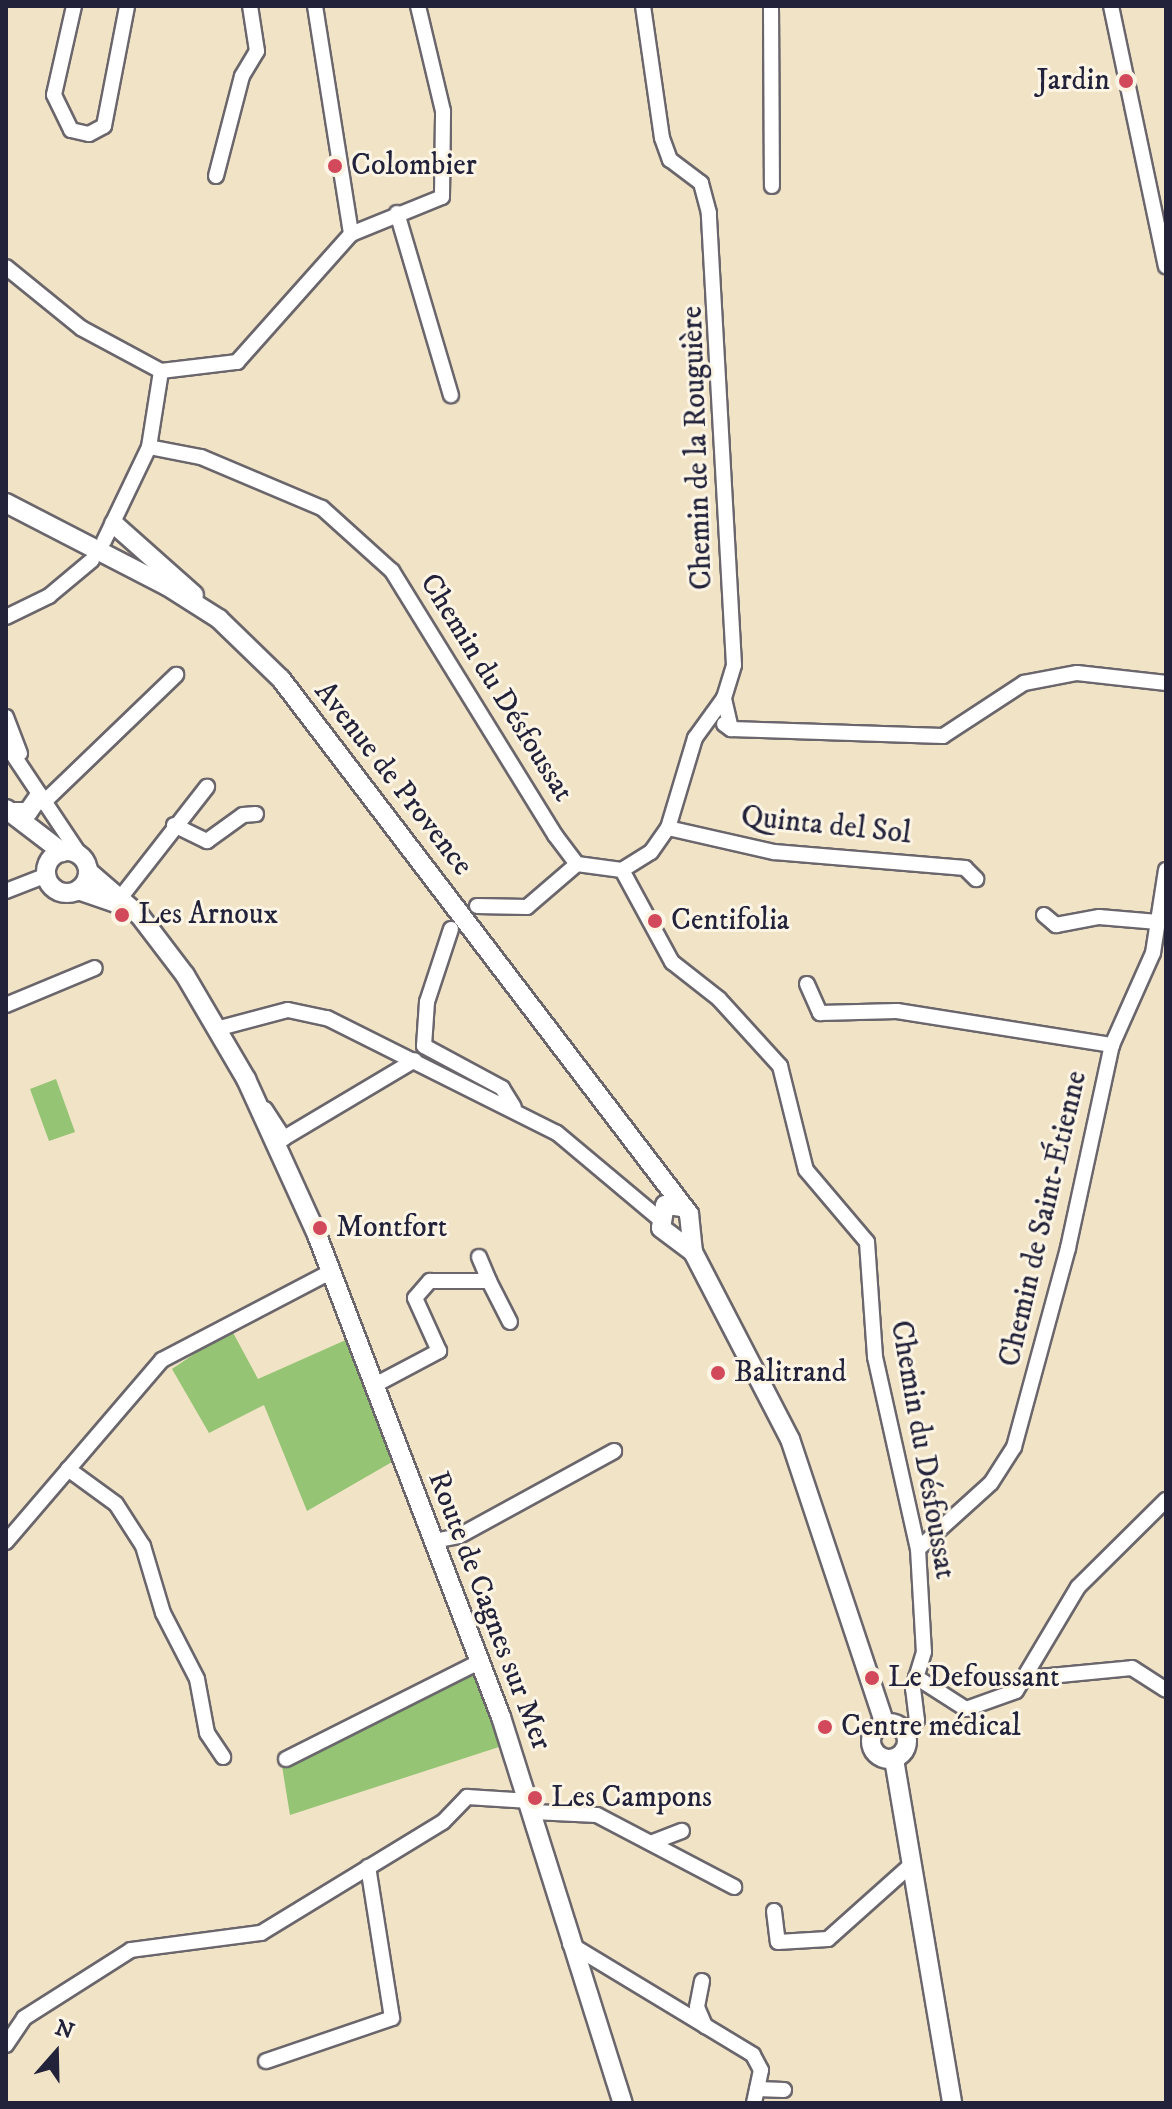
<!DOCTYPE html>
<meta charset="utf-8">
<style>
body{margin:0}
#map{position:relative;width:1172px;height:2109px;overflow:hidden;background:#f1e3c6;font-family:"IM FELL DW Pica",serif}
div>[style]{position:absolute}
.green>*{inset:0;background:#94c474}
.roads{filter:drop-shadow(2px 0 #6a666c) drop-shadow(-2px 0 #6a666c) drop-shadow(0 2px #6a666c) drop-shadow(0 -2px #6a666c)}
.minor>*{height:14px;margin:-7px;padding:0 7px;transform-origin:7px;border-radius:7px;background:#fff}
.major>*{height:18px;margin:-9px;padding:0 9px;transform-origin:9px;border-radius:9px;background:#fff}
.major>.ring{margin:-9px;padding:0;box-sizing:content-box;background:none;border:18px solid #fff;border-radius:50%}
.dots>*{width:22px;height:22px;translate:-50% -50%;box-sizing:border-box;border:4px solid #fcf5e5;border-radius:50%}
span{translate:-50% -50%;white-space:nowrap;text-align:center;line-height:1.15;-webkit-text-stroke:6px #fcf5e5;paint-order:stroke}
.poi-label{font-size:30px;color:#22223b}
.right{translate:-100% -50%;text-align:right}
.left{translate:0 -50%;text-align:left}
.street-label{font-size:30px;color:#22223b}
.frame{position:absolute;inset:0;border:8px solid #22223b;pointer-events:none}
.north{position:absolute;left:16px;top:2013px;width:80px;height:80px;-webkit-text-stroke:6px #fcf5e5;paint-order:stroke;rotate:20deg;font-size:22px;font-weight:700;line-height:32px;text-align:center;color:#22223b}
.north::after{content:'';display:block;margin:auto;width:28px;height:36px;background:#22223b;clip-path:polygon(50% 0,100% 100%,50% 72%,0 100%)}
</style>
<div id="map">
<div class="green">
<div style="clip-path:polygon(56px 1079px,75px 1132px,49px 1141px,30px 1089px)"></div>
<div style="clip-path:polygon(231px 1329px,258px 1379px,348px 1339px,392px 1462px,307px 1511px,264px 1405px,209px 1433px,172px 1369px)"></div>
<div style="clip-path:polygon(475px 1671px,505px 1745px,290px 1815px,282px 1766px)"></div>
</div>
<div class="roads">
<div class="minor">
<div style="left:74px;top:6px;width:91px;rotate:102.7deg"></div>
<div style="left:54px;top:95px;width:39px;rotate:64deg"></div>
<div style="left:71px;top:130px;width:18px;rotate:13deg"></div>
<div style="left:89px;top:134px;width:17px;rotate:-28deg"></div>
<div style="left:104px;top:126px;width:122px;rotate:-79.1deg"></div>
<div style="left:315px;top:6px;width:231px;rotate:81deg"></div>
<div style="left:771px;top:6px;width:180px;rotate:89.7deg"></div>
<div style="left:1111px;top:6px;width:266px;rotate:78.1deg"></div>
<div style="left:216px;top:176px;width:103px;rotate:-75.4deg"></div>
<div style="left:242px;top:76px;width:29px;rotate:-59deg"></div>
<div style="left:257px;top:51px;width:46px;rotate:-98.8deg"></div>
<div style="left:397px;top:213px;width:190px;rotate:73.5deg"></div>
<div style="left:6px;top:267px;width:97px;rotate:39.1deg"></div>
<div style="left:81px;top:328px;width:91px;rotate:28.3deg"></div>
<div style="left:161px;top:371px;width:77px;rotate:-6.8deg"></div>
<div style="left:237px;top:362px;width:171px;rotate:-48.3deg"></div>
<div style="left:351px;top:234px;width:98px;rotate:-22.1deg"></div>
<div style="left:442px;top:197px;width:86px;rotate:-89.3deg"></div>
<div style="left:443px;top:111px;width:108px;rotate:-103.4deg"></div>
<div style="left:149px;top:447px;width:53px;rotate:10.9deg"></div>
<div style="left:201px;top:457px;width:131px;rotate:22.9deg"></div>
<div style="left:322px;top:508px;width:94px;rotate:42deg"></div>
<div style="left:392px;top:571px;width:310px;rotate:58.3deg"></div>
<div style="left:555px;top:835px;width:36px;rotate:53deg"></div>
<div style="left:577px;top:864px;width:45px;rotate:7.6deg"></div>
<div style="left:622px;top:870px;width:105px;rotate:61.5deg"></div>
<div style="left:672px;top:962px;width:60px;rotate:38.2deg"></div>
<div style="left:719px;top:999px;width:91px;rotate:47.7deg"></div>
<div style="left:780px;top:1066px;width:107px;rotate:76deg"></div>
<div style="left:806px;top:1170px;width:94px;rotate:49.7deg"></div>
<div style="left:867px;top:1242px;width:115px;rotate:86deg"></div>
<div style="left:875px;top:1357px;width:197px;rotate:77.4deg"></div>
<div style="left:918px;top:1549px;width:103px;rotate:86.7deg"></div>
<div style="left:924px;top:1652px;width:38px;rotate:107deg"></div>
<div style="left:913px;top:1688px;width:32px;rotate:83deg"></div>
<div style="left:917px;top:1720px;width:18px;rotate:131deg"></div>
<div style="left:104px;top:541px;width:104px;rotate:-64.4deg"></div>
<div style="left:149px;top:447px;width:77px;rotate:-81deg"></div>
<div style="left:6px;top:617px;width:48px;rotate:-26deg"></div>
<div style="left:49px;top:596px;width:56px;rotate:-39.9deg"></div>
<div style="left:6px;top:717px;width:39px;rotate:69deg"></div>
<div style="left:724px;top:724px;width:9px;rotate:36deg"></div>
<div style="left:731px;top:729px;width:32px;rotate:-103deg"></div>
<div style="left:731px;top:729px;width:212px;rotate:1.9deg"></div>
<div style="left:943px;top:736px;width:97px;rotate:-33.2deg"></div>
<div style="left:1024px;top:683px;width:54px;rotate:-10.7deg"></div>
<div style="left:1077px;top:673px;width:90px;rotate:6.4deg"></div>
<div style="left:6px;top:744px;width:133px;rotate:56.3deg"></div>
<div style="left:43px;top:803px;width:185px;rotate:-43.9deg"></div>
<div style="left:174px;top:825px;width:37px;rotate:26deg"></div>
<div style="left:207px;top:841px;width:44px;rotate:-35.8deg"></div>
<div style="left:243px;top:815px;width:13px;rotate:-4deg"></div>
<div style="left:668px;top:828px;width:109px;rotate:12.8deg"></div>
<div style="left:774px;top:852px;width:192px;rotate:4.8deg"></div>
<div style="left:965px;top:868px;width:16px;rotate:45deg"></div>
<div style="left:622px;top:870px;width:34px;rotate:-32deg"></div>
<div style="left:651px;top:852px;width:29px;rotate:-55deg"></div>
<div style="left:668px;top:828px;width:94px;rotate:-73.3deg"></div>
<div style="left:695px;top:738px;width:49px;rotate:-54.1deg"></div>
<div style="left:724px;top:698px;width:34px;rotate:-73deg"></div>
<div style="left:734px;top:665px;width:453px;rotate:-93.2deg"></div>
<div style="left:709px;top:213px;width:31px;rotate:-105deg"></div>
<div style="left:701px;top:183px;width:39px;rotate:-143deg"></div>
<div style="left:670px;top:160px;width:23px;rotate:-110deg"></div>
<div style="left:662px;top:138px;width:133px;rotate:-98.2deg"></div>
<div style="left:6px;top:891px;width:44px;rotate:-21.3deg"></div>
<div style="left:121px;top:897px;width:140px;rotate:-52deg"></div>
<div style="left:477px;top:906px;width:50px;rotate:1.1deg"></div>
<div style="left:527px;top:907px;width:66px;rotate:-40.7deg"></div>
<div style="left:1044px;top:915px;width:16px;rotate:40deg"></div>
<div style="left:1056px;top:925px;width:44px;rotate:-10.5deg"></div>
<div style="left:1099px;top:917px;width:59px;rotate:4.8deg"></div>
<div style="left:451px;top:929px;width:77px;rotate:108.2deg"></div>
<div style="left:427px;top:1002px;width:44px;rotate:93.9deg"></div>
<div style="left:424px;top:1046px;width:89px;rotate:28.3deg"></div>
<div style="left:502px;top:1088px;width:22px;rotate:58deg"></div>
<div style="left:807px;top:984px;width:32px;rotate:66deg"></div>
<div style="left:820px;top:1013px;width:77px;rotate:-1.5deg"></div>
<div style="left:897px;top:1011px;width:218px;rotate:9deg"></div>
<div style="left:6px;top:1005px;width:96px;rotate:-22.6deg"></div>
<div style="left:216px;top:1029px;width:74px;rotate:-14.8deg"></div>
<div style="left:288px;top:1010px;width:40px;rotate:12deg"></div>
<div style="left:327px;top:1018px;width:257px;rotate:26.6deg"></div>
<div style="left:557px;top:1133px;width:131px;rotate:40deg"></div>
<div style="left:265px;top:1109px;width:35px;rotate:57deg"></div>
<div style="left:284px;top:1138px;width:152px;rotate:-30.8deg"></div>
<div style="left:479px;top:1257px;width:26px;rotate:67deg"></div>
<div style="left:373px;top:1386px;width:75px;rotate:-27.9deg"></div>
<div style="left:439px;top:1351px;width:58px;rotate:-114.4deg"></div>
<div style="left:415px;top:1298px;width:23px;rotate:-49deg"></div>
<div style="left:430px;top:1281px;width:59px"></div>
<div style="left:489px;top:1281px;width:46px;rotate:62.9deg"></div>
<div style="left:68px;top:1469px;width:59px;rotate:36.1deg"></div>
<div style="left:116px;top:1504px;width:50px;rotate:57.3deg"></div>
<div style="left:143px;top:1546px;width:70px;rotate:73.4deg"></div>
<div style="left:163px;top:1613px;width:74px;rotate:62.7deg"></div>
<div style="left:197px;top:1679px;width:55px;rotate:79.5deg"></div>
<div style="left:207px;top:1733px;width:29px;rotate:56deg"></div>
<div style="left:434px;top:1541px;width:25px;rotate:-11deg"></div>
<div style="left:459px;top:1536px;width:177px;rotate:-28.7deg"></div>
<div style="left:6px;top:1542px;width:240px;rotate:-49.4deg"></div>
<div style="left:162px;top:1360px;width:192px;rotate:-27.6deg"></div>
<div style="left:918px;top:1549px;width:98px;rotate:-42.1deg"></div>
<div style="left:991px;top:1483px;width:43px;rotate:-57.4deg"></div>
<div style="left:1014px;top:1447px;width:206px;rotate:-74.8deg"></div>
<div style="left:1068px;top:1248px;width:208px;rotate:-77.8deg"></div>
<div style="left:1112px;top:1045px;width:101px;rotate:-66deg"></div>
<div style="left:1153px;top:953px;width:84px;rotate:-81.1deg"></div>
<div style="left:916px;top:1677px;width:59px;rotate:32.6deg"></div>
<div style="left:966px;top:1709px;width:53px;rotate:-19.8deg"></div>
<div style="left:1016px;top:1691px;width:121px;rotate:-59.2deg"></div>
<div style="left:1078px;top:1587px;width:124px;rotate:-44.7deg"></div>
<div style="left:1029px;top:1678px;width:103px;rotate:-5.5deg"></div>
<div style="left:1132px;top:1668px;width:40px;rotate:32.9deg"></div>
<div style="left:286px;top:1759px;width:218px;rotate:-26.7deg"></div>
<div style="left:533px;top:1812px;width:64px;rotate:2.7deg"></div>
<div style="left:597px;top:1815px;width:155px;rotate:27.7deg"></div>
<div style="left:653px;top:1842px;width:31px;rotate:-21deg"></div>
<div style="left:774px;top:1911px;width:31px;rotate:83deg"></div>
<div style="left:778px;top:1942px;width:50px;rotate:-3.4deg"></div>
<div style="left:828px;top:1939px;width:113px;rotate:-41.8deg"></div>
<div style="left:570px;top:1944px;width:214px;rotate:31.2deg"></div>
<div style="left:753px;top:2055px;width:17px;rotate:62deg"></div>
<div style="left:761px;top:2070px;width:34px;rotate:102deg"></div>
<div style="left:702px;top:1981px;width:26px;rotate:101deg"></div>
<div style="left:697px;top:2007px;width:21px;rotate:67deg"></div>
<div style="left:6px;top:2045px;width:32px;rotate:-56deg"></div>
<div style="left:24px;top:2018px;width:127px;rotate:-32.4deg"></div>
<div style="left:131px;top:1950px;width:131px;rotate:-7.5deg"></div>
<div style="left:261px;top:1933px;width:213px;rotate:-31.4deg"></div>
<div style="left:443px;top:1822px;width:35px;rotate:-46deg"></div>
<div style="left:467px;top:1797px;width:63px;rotate:3.6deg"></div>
<div style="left:266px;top:2061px;width:133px;rotate:-18.8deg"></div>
<div style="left:392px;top:2018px;width:153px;rotate:-99deg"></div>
<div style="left:757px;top:2089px;width:27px;rotate:2deg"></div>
</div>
<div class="major">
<div style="left:6px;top:503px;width:181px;rotate:27.3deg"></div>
<div style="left:167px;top:586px;width:62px;rotate:32.4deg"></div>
<div style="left:219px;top:619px;width:86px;rotate:44.1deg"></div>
<div style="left:281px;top:679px;width:673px;rotate:52.67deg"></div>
<div style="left:689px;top:1214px;width:38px;rotate:84deg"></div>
<div style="left:114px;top:524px;width:107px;rotate:41.6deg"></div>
<div style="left:6px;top:809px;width:71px;rotate:37.5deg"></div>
<div style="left:9px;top:812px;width:19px"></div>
<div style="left:28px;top:812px;width:19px;rotate:-55deg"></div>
<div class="ring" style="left:46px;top:851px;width:24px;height:24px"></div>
<div style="left:89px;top:872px;width:67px;rotate:40.8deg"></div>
<div style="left:140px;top:916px;width:74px;rotate:52.7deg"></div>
<div style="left:185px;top:975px;width:121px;rotate:59.6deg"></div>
<div style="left:246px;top:1079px;width:171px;rotate:65.5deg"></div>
<div style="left:317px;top:1235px;width:516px;rotate:69.11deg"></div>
<div style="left:501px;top:1717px;width:405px;rotate:72.5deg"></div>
<div style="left:78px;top:890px;width:40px;rotate:18.9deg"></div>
<div style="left:682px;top:1207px;width:17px;rotate:-173deg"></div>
<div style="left:665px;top:1205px;width:23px;rotate:100deg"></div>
<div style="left:661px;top:1228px;width:40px;rotate:37deg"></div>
<div style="left:693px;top:1252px;width:211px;rotate:62.6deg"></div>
<div style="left:790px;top:1439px;width:300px;rotate:71.6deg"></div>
<div class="ring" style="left:871px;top:1723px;width:18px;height:18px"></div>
<div style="left:894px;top:1759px;width:349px;rotate:80.4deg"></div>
</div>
</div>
<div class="dots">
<div style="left:1126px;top:81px;background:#d1495b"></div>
<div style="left:335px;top:166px;background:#d1495b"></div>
<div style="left:122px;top:915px;background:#d1495b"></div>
<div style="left:655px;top:921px;background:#d1495b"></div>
<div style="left:320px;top:1228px;background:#d1495b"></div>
<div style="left:718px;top:1373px;background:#d1495b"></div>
<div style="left:872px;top:1678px;background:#d1495b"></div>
<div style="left:825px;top:1727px;background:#d1495b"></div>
<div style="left:535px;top:1798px;background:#d1495b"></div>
</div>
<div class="poi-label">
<span class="right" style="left:1110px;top:81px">Jardin</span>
<span class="left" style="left:351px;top:166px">Colombier</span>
<span class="left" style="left:138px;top:915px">Les Arnoux</span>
<span class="left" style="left:671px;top:921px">Centifolia</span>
<span class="left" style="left:336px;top:1228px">Montfort</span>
<span class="left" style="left:734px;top:1373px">Balitrand</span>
<span class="left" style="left:888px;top:1678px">Le Defoussant</span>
<span class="left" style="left:841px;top:1727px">Centre médical</span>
<span class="left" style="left:551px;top:1798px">Les Campons</span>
</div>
<div class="street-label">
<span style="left:698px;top:448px;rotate:-92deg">Chemin de la Rouguière</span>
<span style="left:496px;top:688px;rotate:58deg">Chemin du Désfoussat</span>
<span style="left:393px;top:779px;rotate:52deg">Avenue de Provence</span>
<span style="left:826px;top:826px;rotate:6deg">Quinta del Sol</span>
<span style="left:1044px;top:1219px;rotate:-77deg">Chemin de Saint-Étienne</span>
<span style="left:922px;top:1450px;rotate:80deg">Chemin du Désfoussat</span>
<span style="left:489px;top:1611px;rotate:69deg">Route de Cagnes sur Mer</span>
</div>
<div class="frame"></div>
<div class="north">N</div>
</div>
